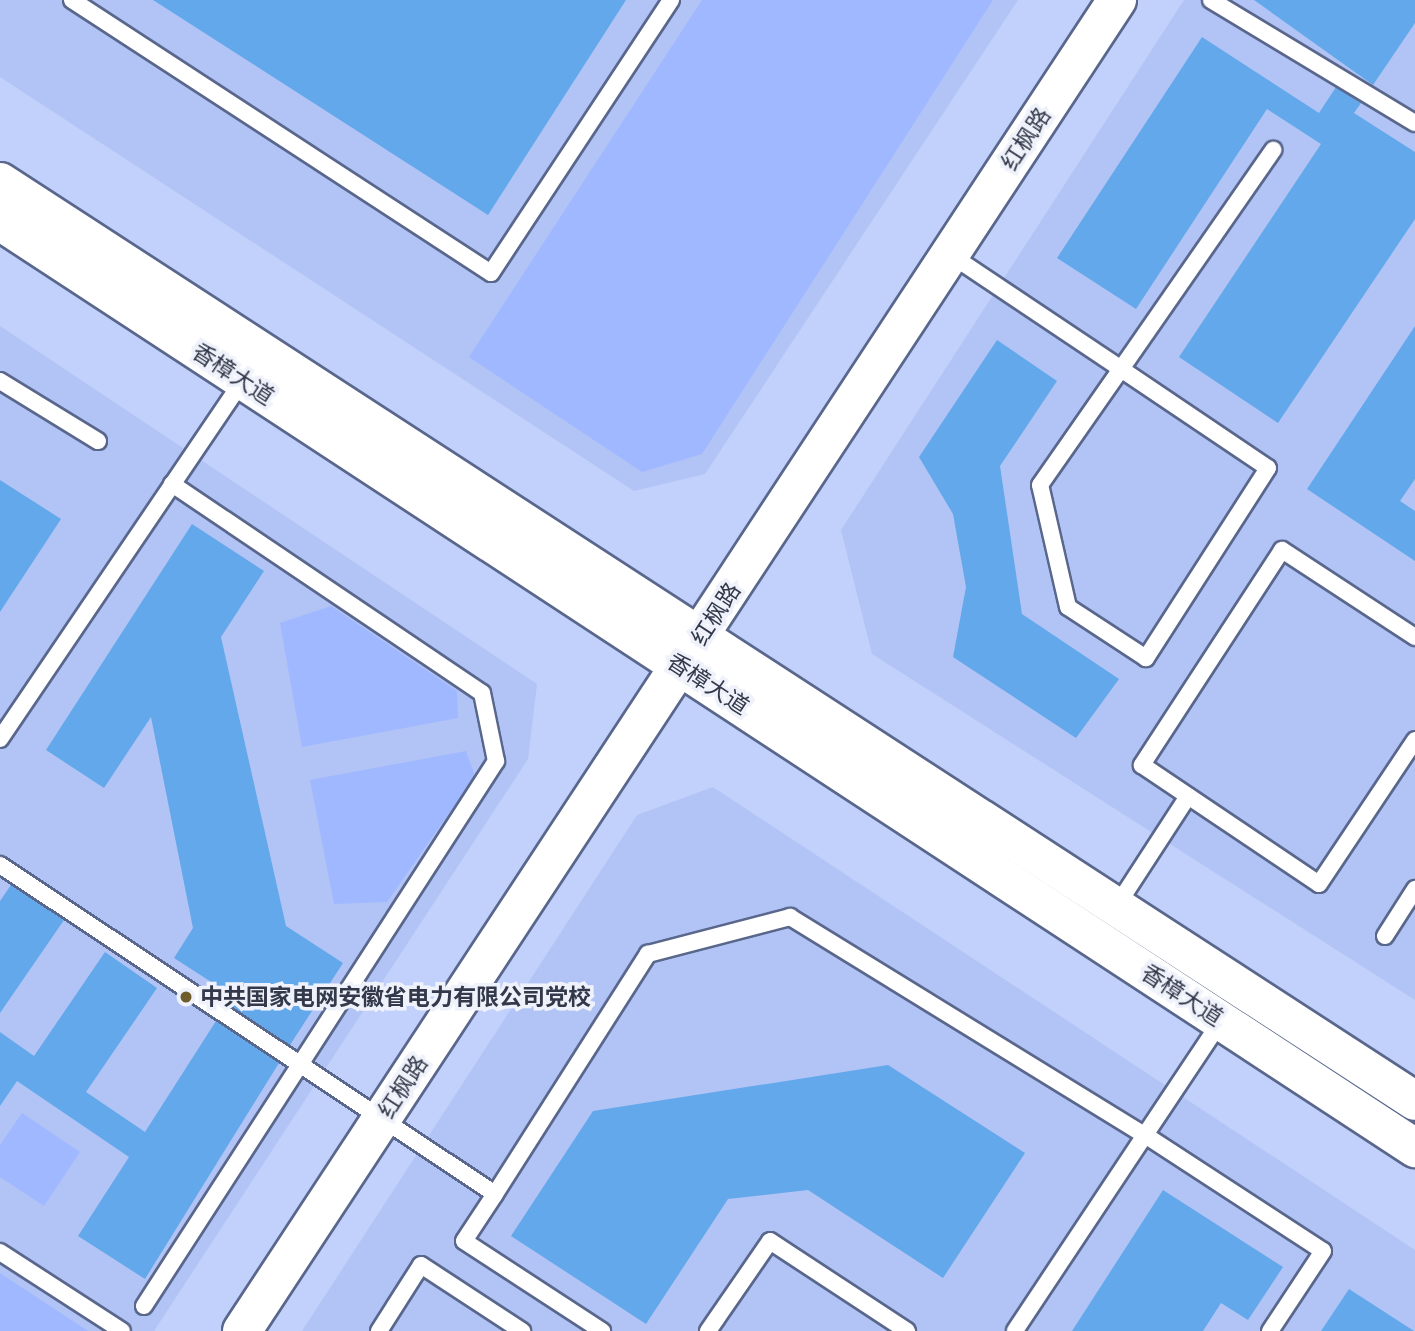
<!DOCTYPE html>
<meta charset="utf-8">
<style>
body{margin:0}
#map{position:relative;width:1415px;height:1331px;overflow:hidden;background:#c1d1fb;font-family:"Fira Sans Condensed","Noto Sans SC",sans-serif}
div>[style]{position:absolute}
.built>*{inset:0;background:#b2c4f5}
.green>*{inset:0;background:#9fb8ff}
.building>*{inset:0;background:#62a8eb}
.roads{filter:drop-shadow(2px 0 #5a678c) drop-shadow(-2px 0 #5a678c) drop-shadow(0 2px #5a678c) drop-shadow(0 -2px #5a678c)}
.lane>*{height:16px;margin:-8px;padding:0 8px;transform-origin:8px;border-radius:8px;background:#fff}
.secondary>*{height:38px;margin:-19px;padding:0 19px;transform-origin:19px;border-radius:19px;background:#fff}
.dots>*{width:19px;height:19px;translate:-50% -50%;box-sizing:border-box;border:4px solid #eff2fb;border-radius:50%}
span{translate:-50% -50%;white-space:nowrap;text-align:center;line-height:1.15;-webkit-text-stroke:7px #eff2fb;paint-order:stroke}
.street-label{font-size:23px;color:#33394a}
.poi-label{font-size:23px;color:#33394a;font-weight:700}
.left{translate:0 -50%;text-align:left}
</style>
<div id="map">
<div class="built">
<div style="clip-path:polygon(0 0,1018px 0,705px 474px,634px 491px,0 77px)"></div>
<div style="clip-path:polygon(1184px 0,1415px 0,1415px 1000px,872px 654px,841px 530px)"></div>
<div style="clip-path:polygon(0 326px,537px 684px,528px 759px,154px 1331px,0 1331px)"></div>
<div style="clip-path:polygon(713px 787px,1415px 1250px,1415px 1331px,302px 1331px,637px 815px)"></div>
</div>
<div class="green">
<div style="clip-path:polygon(702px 0,993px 0,702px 454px,642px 472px,469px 357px)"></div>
<div style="clip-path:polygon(331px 606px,457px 691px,458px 718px,302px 747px,280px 623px)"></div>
<div style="clip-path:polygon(466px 751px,475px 776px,387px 902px,334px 904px,310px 780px)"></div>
<div style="clip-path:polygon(22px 1113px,80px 1152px,44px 1206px,0 1177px,0 1145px)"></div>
<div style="clip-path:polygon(0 1273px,88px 1331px,0 1331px)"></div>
</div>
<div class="building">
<div style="clip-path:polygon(153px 0,626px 0,488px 215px)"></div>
<div style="clip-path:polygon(1254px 0,1415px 0,1415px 23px,1373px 85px)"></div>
<div style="clip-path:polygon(1202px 37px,1319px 113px,1336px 87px,1361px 103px,1354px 113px,1415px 152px,1415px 219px,1278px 423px,1179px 357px,1321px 144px,1267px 109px,1136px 309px,1057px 258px)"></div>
<div style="clip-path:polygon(1415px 326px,1415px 479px,1400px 501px,1415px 511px,1415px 561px,1307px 489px)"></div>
<div style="clip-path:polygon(997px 340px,1057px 381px,1000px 466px,1022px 614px,1119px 679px,1076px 738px,953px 657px,966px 587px,953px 514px,919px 457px)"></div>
<div style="clip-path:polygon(0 480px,61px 519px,0 612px)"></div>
<div style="clip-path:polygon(192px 524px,264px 571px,221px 637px,286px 926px,343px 963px,290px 1045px,228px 1004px,233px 996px,174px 958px,193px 928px,151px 717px,104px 788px,46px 750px)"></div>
<div style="clip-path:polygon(11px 885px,64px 920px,0 1013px,0 901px)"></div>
<div style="clip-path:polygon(105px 952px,157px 988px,86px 1092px,145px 1132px,216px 1021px,279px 1063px,145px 1279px,78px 1236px,129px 1157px,17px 1081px,0 1106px,0 1032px,34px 1056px)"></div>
<div style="clip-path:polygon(888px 1065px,1025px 1153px,943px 1278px,808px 1190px,728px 1199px,646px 1324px,511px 1236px,593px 1111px)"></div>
<div style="clip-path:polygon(1163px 1190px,1283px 1267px,1248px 1320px,1221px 1303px,1203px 1331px,1072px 1331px)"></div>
<div style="clip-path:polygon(1349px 1289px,1414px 1331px,1321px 1331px)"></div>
</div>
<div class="roads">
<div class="lane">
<div style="left:72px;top:0;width:500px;rotate:33.09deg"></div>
<div style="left:491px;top:273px;width:327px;rotate:-56.6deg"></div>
<div style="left:1211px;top:0;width:238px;rotate:31.1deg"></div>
<div style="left:951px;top:255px;width:205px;rotate:33.8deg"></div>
<div style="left:1121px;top:369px;width:177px;rotate:34deg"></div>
<div style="left:1268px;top:468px;width:226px;rotate:122.7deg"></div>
<div style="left:1146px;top:658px;width:93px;rotate:-146.8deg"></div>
<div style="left:1068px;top:607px;width:125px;rotate:-102.9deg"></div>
<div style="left:1040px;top:485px;width:141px;rotate:-55.1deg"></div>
<div style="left:1121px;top:369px;width:267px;rotate:-55.2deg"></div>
<div style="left:0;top:381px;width:115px;rotate:31.5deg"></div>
<div style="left:1415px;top:637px;width:159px;rotate:-146.8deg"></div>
<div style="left:1282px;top:550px;width:257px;rotate:123.1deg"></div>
<div style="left:1142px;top:765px;width:213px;rotate:33.9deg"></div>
<div style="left:1319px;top:884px;width:173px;rotate:-56.3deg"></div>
<div style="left:0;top:739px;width:434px;rotate:-55.9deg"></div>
<div style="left:0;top:865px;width:594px;rotate:33.61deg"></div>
<div style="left:495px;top:1194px;width:56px;rotate:123.4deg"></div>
<div style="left:464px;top:1241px;width:165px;rotate:33.1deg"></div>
<div style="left:1116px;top:907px;width:132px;rotate:-57deg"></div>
<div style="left:1385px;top:936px;width:56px;rotate:-57.4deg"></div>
<div style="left:1221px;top:1021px;width:137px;rotate:123.7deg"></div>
<div style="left:1145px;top:1135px;width:212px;rotate:33.1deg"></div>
<div style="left:1323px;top:1251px;width:96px;rotate:123.5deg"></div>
<div style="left:495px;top:1194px;width:285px;rotate:-57.5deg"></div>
<div style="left:648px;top:954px;width:147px;rotate:-14.6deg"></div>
<div style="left:790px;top:917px;width:417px;rotate:31.6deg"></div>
<div style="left:1145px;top:1135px;width:235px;rotate:123.6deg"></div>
<div style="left:0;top:1252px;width:145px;rotate:32.9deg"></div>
<div style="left:144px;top:1306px;width:649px;rotate:-57.14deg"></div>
<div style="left:496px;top:761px;width:69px;rotate:-101.6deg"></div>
<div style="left:482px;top:693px;width:374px;rotate:-146deg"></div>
<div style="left:379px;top:1331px;width:78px;rotate:-57.5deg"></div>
<div style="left:421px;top:1265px;width:121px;rotate:33.2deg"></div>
<div style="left:708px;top:1331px;width:109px;rotate:-55.4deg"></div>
<div style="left:770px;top:1241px;width:164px;rotate:33.3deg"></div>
</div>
<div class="secondary">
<div style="left:0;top:182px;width:1687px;rotate:33deg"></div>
<div style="left:0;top:221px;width:1692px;rotate:33.23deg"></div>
<div style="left:242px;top:1331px;width:1593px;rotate:-56.68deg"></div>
</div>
</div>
<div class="dots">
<div style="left:186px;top:997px;background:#6f5c2b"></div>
</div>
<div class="street-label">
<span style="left:1026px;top:139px;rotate:-57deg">红枫路</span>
<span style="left:233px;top:374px;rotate:33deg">香樟大道</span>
<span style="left:716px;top:614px;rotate:-57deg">红枫路</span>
<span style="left:708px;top:684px;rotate:33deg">香樟大道</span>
<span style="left:1182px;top:995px;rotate:33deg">香樟大道</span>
<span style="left:403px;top:1087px;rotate:-57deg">红枫路</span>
</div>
<div class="poi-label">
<span class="left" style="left:200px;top:997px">中共国家电网安徽省电力有限公司党校</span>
</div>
</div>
